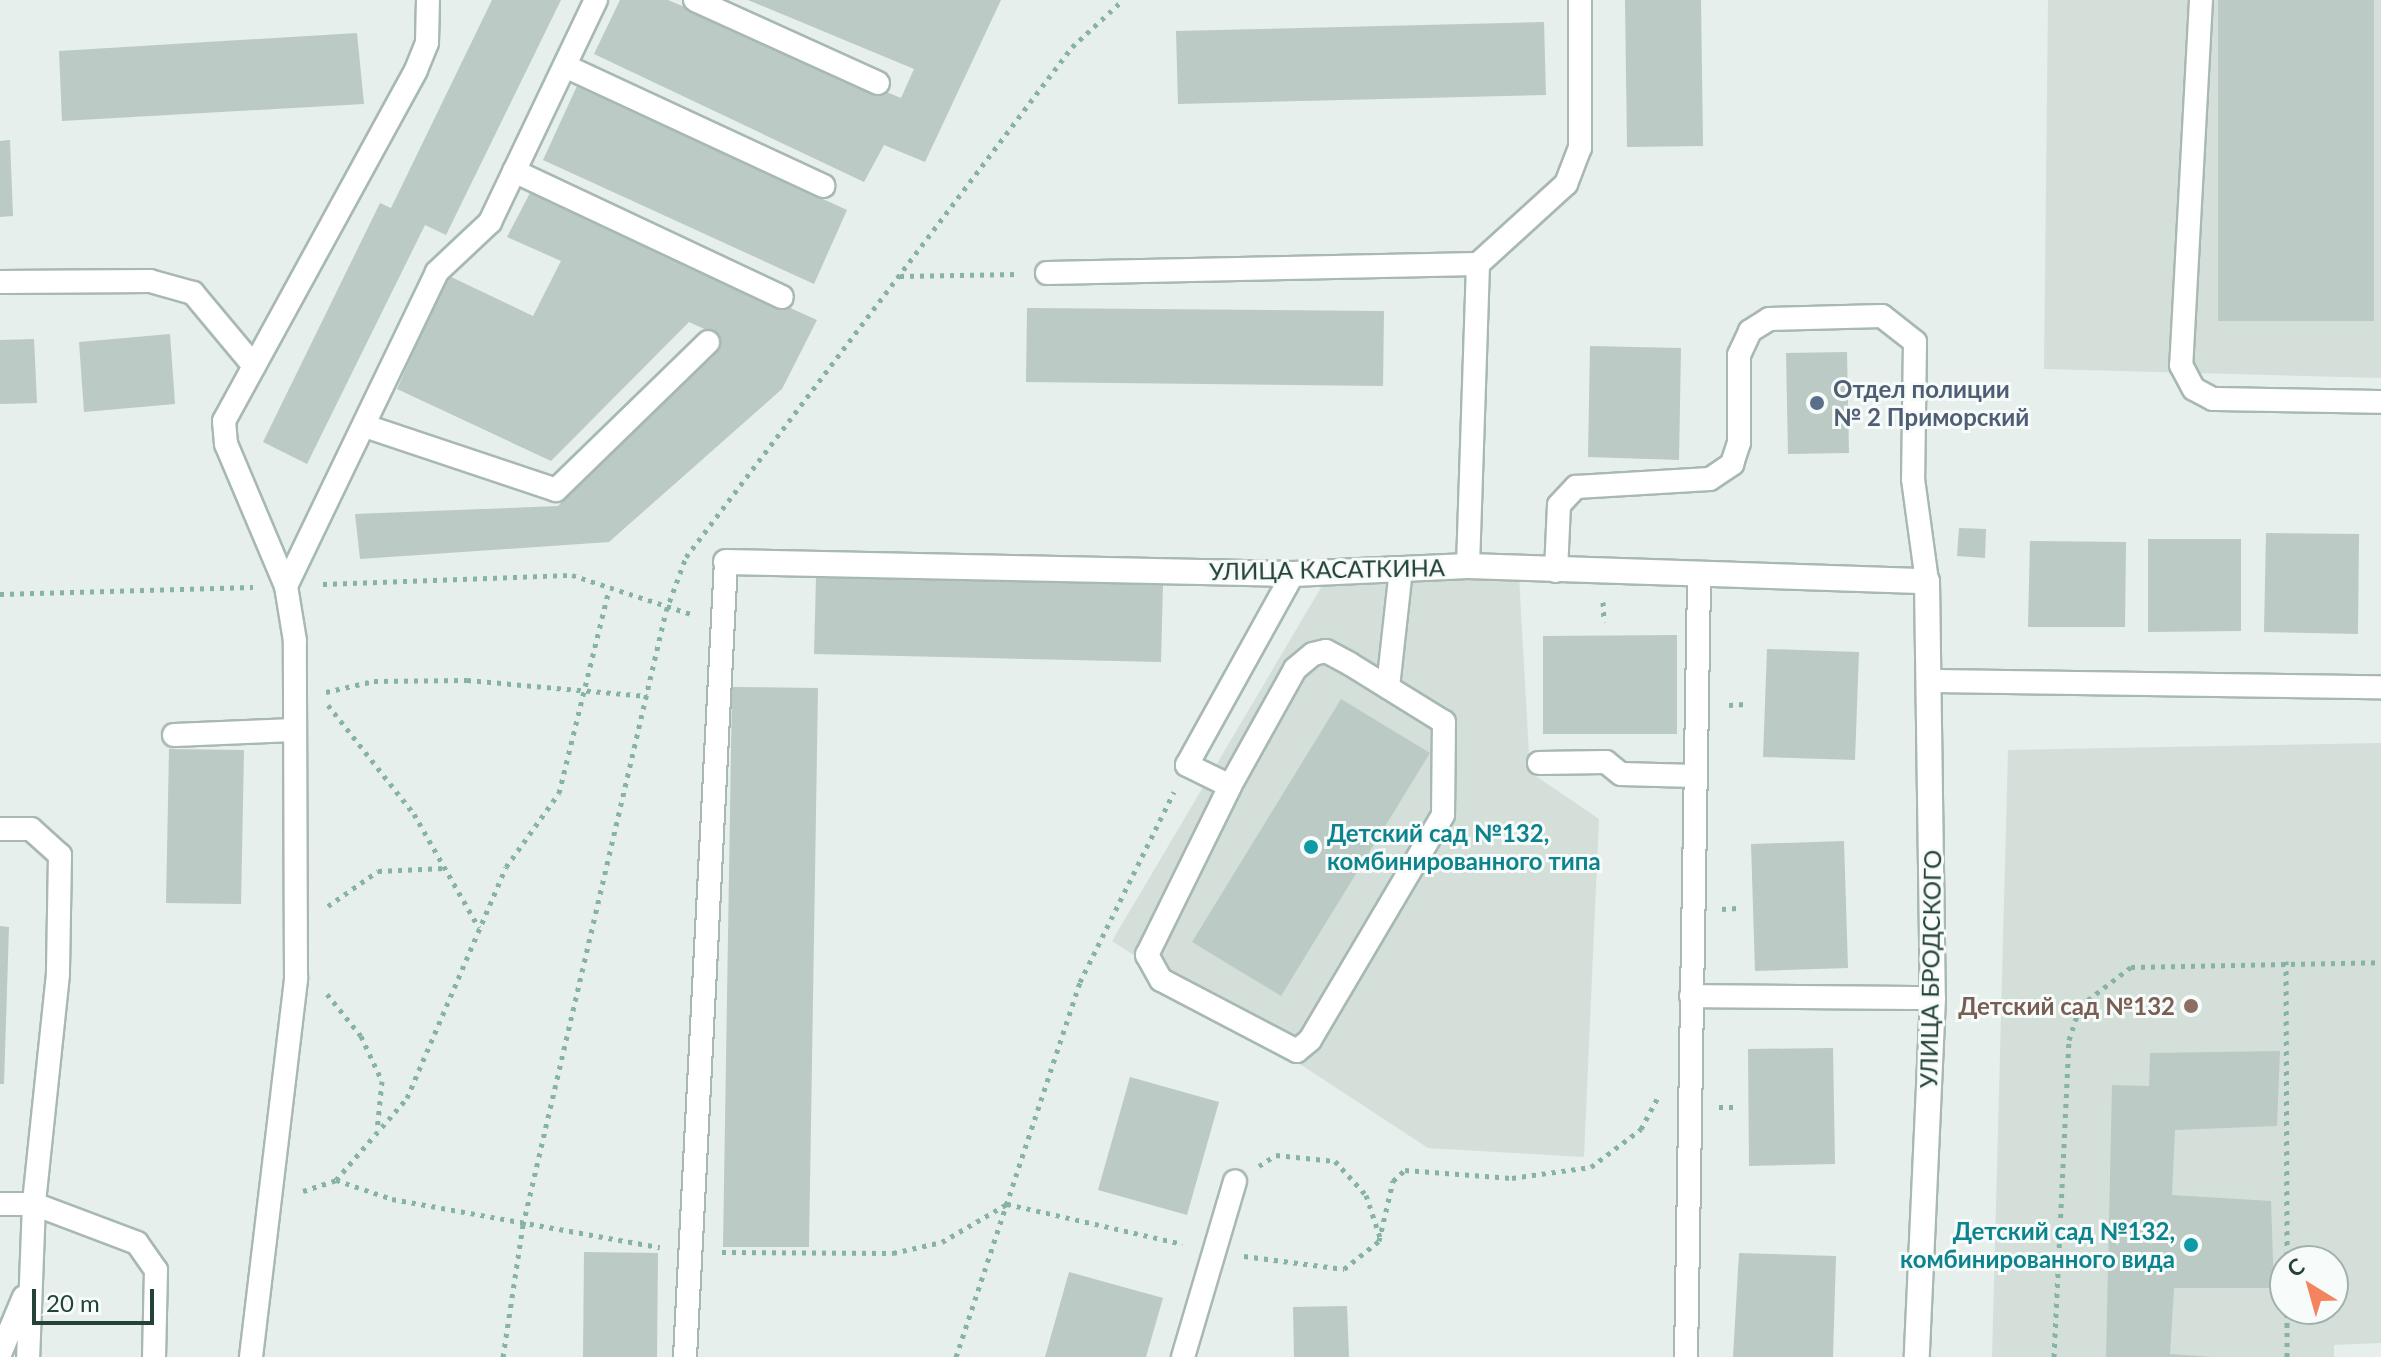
<!DOCTYPE html>
<meta charset="utf-8">
<style>
body{margin:0}
#map{position:relative;width:2381px;height:1357px;overflow:hidden;background:#e6efeb;font-family:Lato,sans-serif}
div>[style]{position:absolute}
.built>*{inset:0;background:#d4dfda}
.building>*{inset:0;background:#bbcac4}
.path>*{height:5px;margin-top:-2.5px;transform-origin:0;background:repeating-linear-gradient(90deg,#86b3a5 0 4px,transparent 0 10px)}
.roads{filter:drop-shadow(2px 0 #a8b8b2) drop-shadow(-2px 0 #a8b8b2) drop-shadow(0 2px #a8b8b2) drop-shadow(0 -2px #a8b8b2)}
.service>*{height:22px;margin:-11px;padding:0 11px;transform-origin:11px;border-radius:11px;background:#fff}
.minor>*{height:24px;margin:-12px;padding:0 12px;transform-origin:12px;border-radius:12px;background:#fff}
.dots>*{width:22px;height:22px;translate:-50% -50%;box-sizing:border-box;border:4px solid #f7fbf9;border-radius:50%}
span{translate:-50% -50%;white-space:nowrap;text-align:center;line-height:1.15;-webkit-text-stroke:6px #f7fbf9;paint-order:stroke}
.service-label{font-size:24px;color:#4e5e75;font-weight:700}
.left{translate:0 -50%;text-align:left}
.street-label{font-size:24px;color:#24423a}
.culture-label{font-size:24px;color:#0d838f;font-weight:700}
.right{translate:-100% -50%;text-align:right}
.education-label{font-size:24px;color:#785e54;font-weight:700}
.north{position:absolute;left:2269px;top:1245px;width:80px;height:80px;box-sizing:border-box;background:#f7fbf9;border:2px solid #a3b1ad;border-radius:50%;rotate:323deg;font-size:22px;font-weight:700;line-height:32px;text-align:center;color:#24423a}
.north::after{content:'';display:block;margin:auto;width:28px;height:36px;background:#f4845f;clip-path:polygon(50% 0,100% 100%,50% 72%,0 100%)}
.scale{position:absolute;left:32px;top:1289px;width:122px;height:36px;box-sizing:border-box;border:4px solid #24423a;border-top:0;padding-left:10px;font-size:24px;line-height:28px;white-space:nowrap;color:#24423a;-webkit-text-stroke:6px #f7fbf9;paint-order:stroke}
</style>
<div id="map">
<div class="built">
<div style="clip-path:polygon(2048px 0,2381px 0,2381px 378px,2044px 369px)"></div>
<div style="clip-path:polygon(1332px 569px,1519px 576px,1530px 772px,1599px 819px,1584px 1157px,1428px 1148px,1112px 941px)"></div>
<div style="clip-path:polygon(evenodd,2381px 743px,2381px 1343px,2334px 1345px,2334px 1357px,1992px 1357px,2008px 750px,2381px 743px,2285px 1261px,2333px 1261px,2333px 1309px,2285px 1309px,2285px 1261px)"></div>
</div>
<div class="building">
<div style="clip-path:polygon(492px 0,561px 0,446px 235px,425px 225px,307px 464px,263px 442px,380px 203px,391px 208px)"></div>
<div style="clip-path:polygon(620px 0,668px 0,901px 98px,914px 69px,748px 0,1001px 0,925px 162px,884px 145px,864px 182px,594px 54px)"></div>
<div style="clip-path:polygon(1625px 0,1701px 0,1703px 146px,1627px 147px)"></div>
<div style="clip-path:polygon(2218px 0,2374px 0,2374px 321px,2218px 321px)"></div>
<div style="clip-path:polygon(1544px 22px,1546px 95px,1178px 104px,1176px 31px)"></div>
<div style="clip-path:polygon(357px 33px,364px 104px,62px 121px,59px 51px)"></div>
<div style="clip-path:polygon(577px 86px,847px 210px,814px 284px,543px 160px)"></div>
<div style="clip-path:polygon(10px 140px,13px 216px,0 217px,0 141px)"></div>
<div style="clip-path:polygon(531px 191px,817px 320px,782px 389px,609px 542px,360px 559px,355px 514px,558px 506px,720px 336px,689px 322px,551px 461px,397px 389px,447px 275px,533px 316px,561px 261px,507px 237px)"></div>
<div style="clip-path:polygon(1027px 308px,1384px 311px,1383px 386px,1026px 382px)"></div>
<div style="clip-path:polygon(170px 334px,175px 404px,84px 412px,79px 342px)"></div>
<div style="clip-path:polygon(34px 339px,37px 403px,0 404px,0 340px)"></div>
<div style="clip-path:polygon(1590px 346px,1681px 348px,1679px 460px,1588px 457px)"></div>
<div style="clip-path:polygon(1847px 352px,1849px 453px,1788px 454px,1786px 353px)"></div>
<div style="clip-path:polygon(1959px 528px,1986px 529px,1985px 558px,1957px 556px)"></div>
<div style="clip-path:polygon(2266px 533px,2359px 534px,2358px 634px,2264px 632px)"></div>
<div style="clip-path:polygon(2148px 539px,2241px 539px,2241px 631px,2148px 632px)"></div>
<div style="clip-path:polygon(2030px 541px,2126px 542px,2125px 627px,2028px 627px)"></div>
<div style="clip-path:polygon(816px 577px,1163px 585px,1161px 662px,814px 654px)"></div>
<div style="clip-path:polygon(1677px 635px,1677px 734px,1543px 734px,1543px 636px)"></div>
<div style="clip-path:polygon(1767px 649px,1859px 652px,1855px 760px,1763px 757px)"></div>
<div style="clip-path:polygon(732px 687px,818px 688px,809px 1247px,723px 1247px)"></div>
<div style="clip-path:polygon(1341px 699px,1430px 753px,1281px 996px,1192px 942px)"></div>
<div style="clip-path:polygon(169px 749px,244px 750px,241px 904px,166px 903px)"></div>
<div style="clip-path:polygon(1844px 841px,1848px 968px,1755px 971px,1751px 844px)"></div>
<div style="clip-path:polygon(0 926px,9px 927px,4px 1084px,0 1084px)"></div>
<div style="clip-path:polygon(1833px 1048px,1835px 1164px,1749px 1166px,1748px 1049px)"></div>
<div style="clip-path:polygon(2280px 1051px,2277px 1126px,2175px 1130px,2172px 1195px,2271px 1201px,2274px 1288px,2174px 1288px,2170px 1354px,2213px 1357px,2106px 1357px,2112px 1085px,2149px 1086px,2150px 1053px)"></div>
<div style="clip-path:polygon(1130px 1077px,1219px 1102px,1187px 1215px,1098px 1190px)"></div>
<div style="clip-path:polygon(584px 1252px,658px 1253px,657px 1357px,583px 1357px)"></div>
<div style="clip-path:polygon(1739px 1253px,1836px 1256px,1833px 1357px,1733px 1357px)"></div>
<div style="clip-path:polygon(1069px 1272px,1163px 1298px,1146px 1357px,1045px 1357px)"></div>
<div style="clip-path:polygon(1347px 1306px,1349px 1357px,1294px 1357px,1293px 1307px)"></div>
</div>
<div class="path">
<div style="left:900px;top:276px;width:118px;rotate:-1deg"></div>
<div style="left:323px;top:584px;width:249px;rotate:-2.1deg"></div>
<div style="left:572px;top:575px;width:128px;rotate:18.2deg"></div>
<div style="left:0;top:594px;width:253px;rotate:-1.6deg"></div>
<div style="left:1603px;top:602px;width:20px;rotate:87deg"></div>
<div style="left:326px;top:692px;width:49px;rotate:-12.9deg"></div>
<div style="left:374px;top:681px;width:93px;rotate:-0.6deg"></div>
<div style="left:467px;top:680px;width:181px;rotate:5.1deg"></div>
<div style="left:328px;top:705px;width:139px;rotate:51.7deg"></div>
<div style="left:414px;top:814px;width:131px;rotate:60.3deg"></div>
<div style="left:1729px;top:705px;width:16px;rotate:-4deg"></div>
<div style="left:328px;top:906px;width:61px;rotate:-35deg"></div>
<div style="left:378px;top:871px;width:67px;rotate:-2.6deg"></div>
<div style="left:1722px;top:909px;width:16px;rotate:-4deg"></div>
<div style="left:2286px;top:961px;width:300px;rotate:89.8deg"></div>
<div style="left:327px;top:994px;width:54px;rotate:51deg"></div>
<div style="left:361px;top:1036px;width:50px;rotate:65deg"></div>
<div style="left:382px;top:1081px;width:50px;rotate:95.7deg"></div>
<div style="left:1719px;top:1107px;width:17px"></div>
<div style="left:1259px;top:1166px;width:20px;rotate:-33deg"></div>
<div style="left:1276px;top:1155px;width:59px;rotate:5.8deg"></div>
<div style="left:1335px;top:1161px;width:46px;rotate:47.6deg"></div>
<div style="left:1366px;top:1195px;width:44px;rotate:71.6deg"></div>
<div style="left:336px;top:1180px;width:108px;rotate:-49.1deg"></div>
<div style="left:407px;top:1098px;width:251px;rotate:-66.8deg"></div>
<div style="left:506px;top:867px;width:91px;rotate:-54.4deg"></div>
<div style="left:559px;top:793px;width:210px;rotate:-76.2deg"></div>
<div style="left:303px;top:1191px;width:35px;rotate:-18deg"></div>
<div style="left:336px;top:1180px;width:59px;rotate:18.7deg"></div>
<div style="left:392px;top:1199px;width:272px;rotate:10.2deg"></div>
<div style="left:722px;top:1252px;width:171px;rotate:0.3deg"></div>
<div style="left:893px;top:1253px;width:50px;rotate:-12.7deg"></div>
<div style="left:942px;top:1242px;width:75px;rotate:-30.3deg"></div>
<div style="left:1007px;top:1204px;width:180px;rotate:12.8deg"></div>
<div style="left:1244px;top:1256px;width:101px;rotate:7.4deg"></div>
<div style="left:1344px;top:1269px;width:45px;rotate:-38.7deg"></div>
<div style="left:1379px;top:1241px;width:62px;rotate:-76.9deg"></div>
<div style="left:1393px;top:1181px;width:16px;rotate:-43deg"></div>
<div style="left:1405px;top:1170px;width:107px;rotate:4.3deg"></div>
<div style="left:1512px;top:1178px;width:80px;rotate:-7.9deg"></div>
<div style="left:1591px;top:1167px;width:63px;rotate:-37.2deg"></div>
<div style="left:1641px;top:1129px;width:36px;rotate:-62deg"></div>
<div style="left:503px;top:1357px;width:134px;rotate:-81.4deg"></div>
<div style="left:523px;top:1225px;width:630px;rotate:-76.89deg"></div>
<div style="left:666px;top:611px;width:58px;rotate:-69.7deg"></div>
<div style="left:686px;top:557px;width:640px;rotate:-52.88deg"></div>
<div style="left:1072px;top:47px;width:69px;rotate:-42.7deg"></div>
<div style="left:956px;top:1357px;width:395px;rotate:-71.7deg"></div>
<div style="left:1080px;top:982px;width:212px;rotate:-63.7deg"></div>
<div style="left:2054px;top:1357px;width:317px;rotate:-87.3deg"></div>
<div style="left:2069px;top:1040px;width:36px;rotate:-72deg"></div>
<div style="left:2080px;top:1006px;width:64px;rotate:-37.4deg"></div>
<div style="left:2131px;top:967px;width:250px;rotate:-1.1deg"></div>
<div style="left:2287px;top:1357px;width:48px;rotate:-90deg"></div>
</div>
<div class="roads">
<div class="service">
<div style="left:695px;top:0;width:201px;rotate:24.4deg"></div>
<div style="left:2201px;top:0;width:366px;rotate:93.1deg"></div>
<div style="left:2181px;top:365px;width:27px;rotate:62deg"></div>
<div style="left:2194px;top:389px;width:21px;rotate:28deg"></div>
<div style="left:2213px;top:399px;width:168px;rotate:1deg"></div>
<div style="left:565px;top:66px;width:285px;rotate:24.9deg"></div>
<div style="left:514px;top:171px;width:296px;rotate:25.2deg"></div>
<div style="left:1047px;top:273px;width:431px;rotate:-1.2deg"></div>
<div style="left:0;top:282px;width:150px;rotate:-0.4deg"></div>
<div style="left:150px;top:281px;width:45px;rotate:15.6deg"></div>
<div style="left:193px;top:293px;width:95px;rotate:50.1deg"></div>
<div style="left:365px;top:426px;width:201px;rotate:18.5deg"></div>
<div style="left:556px;top:490px;width:212px;rotate:-44.2deg"></div>
<div style="left:1468px;top:566px;width:302px;rotate:-88.1deg"></div>
<div style="left:1478px;top:264px;width:119px;rotate:-42.3deg"></div>
<div style="left:1566px;top:184px;width:39px;rotate:-69deg"></div>
<div style="left:1580px;top:148px;width:148px;rotate:-90deg"></div>
<div style="left:1556px;top:571px;width:66px;rotate:-87.4deg"></div>
<div style="left:1559px;top:505px;width:25px;rotate:-47deg"></div>
<div style="left:1576px;top:487px;width:134px;rotate:-3.4deg"></div>
<div style="left:1710px;top:479px;width:27px;rotate:-34deg"></div>
<div style="left:1732px;top:464px;width:22px;rotate:-72deg"></div>
<div style="left:1739px;top:443px;width:88px;rotate:-90deg"></div>
<div style="left:1739px;top:355px;width:26px;rotate:-65deg"></div>
<div style="left:1750px;top:331px;width:22px;rotate:-32deg"></div>
<div style="left:1769px;top:319px;width:113px;rotate:-1.5deg"></div>
<div style="left:1882px;top:316px;width:42px;rotate:38.2deg"></div>
<div style="left:1915px;top:342px;width:137px;rotate:90.8deg"></div>
<div style="left:1913px;top:479px;width:103px;rotate:82.2deg"></div>
<div style="left:286px;top:586px;width:348px;rotate:-64.3deg"></div>
<div style="left:437px;top:272px;width:73px;rotate:-43.3deg"></div>
<div style="left:490px;top:222px;width:246px;rotate:-64.5deg"></div>
<div style="left:1929px;top:681px;width:452px;rotate:0.8deg"></div>
<div style="left:1388px;top:687px;width:119px;rotate:-83.7deg"></div>
<div style="left:174px;top:735px;width:120px;rotate:-2.4deg"></div>
<div style="left:1539px;top:763px;width:67px;rotate:-0.9deg"></div>
<div style="left:1606px;top:762px;width:19px;rotate:39deg"></div>
<div style="left:1621px;top:774px;width:74px;rotate:1.5deg"></div>
<div style="left:1230px;top:786px;width:134px;rotate:-60.9deg"></div>
<div style="left:1295px;top:669px;width:23px;rotate:-40deg"></div>
<div style="left:1313px;top:654px;width:13px;rotate:-13deg"></div>
<div style="left:1326px;top:651px;width:27px;rotate:28deg"></div>
<div style="left:1350px;top:664px;width:110px;rotate:31.7deg"></div>
<div style="left:1444px;top:722px;width:93px;rotate:90.6deg"></div>
<div style="left:1443px;top:815px;width:261px;rotate:120.6deg"></div>
<div style="left:1310px;top:1040px;width:17px;rotate:140deg"></div>
<div style="left:1297px;top:1051px;width:153px;rotate:-152.4deg"></div>
<div style="left:1161px;top:980px;width:29px;rotate:-119deg"></div>
<div style="left:1147px;top:955px;width:188px;rotate:-63.8deg"></div>
<div style="left:1230px;top:786px;width:48px;rotate:-154deg"></div>
<div style="left:1187px;top:765px;width:218px;rotate:-61deg"></div>
<div style="left:0;top:829px;width:31px"></div>
<div style="left:31px;top:829px;width:39px;rotate:42deg"></div>
<div style="left:60px;top:855px;width:119px;rotate:91deg"></div>
<div style="left:58px;top:974px;width:231px;rotate:96deg"></div>
<div style="left:34px;top:1204px;width:110px;rotate:20.7deg"></div>
<div style="left:137px;top:1243px;width:33px;rotate:55deg"></div>
<div style="left:156px;top:1270px;width:87px;rotate:91.3deg"></div>
<div style="left:1691px;top:996px;width:242px;rotate:0.5deg"></div>
<div style="left:0;top:1204px;width:34px"></div>
<div style="left:34px;top:1204px;width:153px;rotate:92.2deg"></div>
<div style="left:0;top:1354px;width:62px;rotate:-67.2deg"></div>
<div style="left:251px;top:1357px;width:381px;rotate:-83.2deg"></div>
<div style="left:296px;top:979px;width:338px;rotate:-90.2deg"></div>
<div style="left:295px;top:641px;width:56px;rotate:-99.3deg"></div>
<div style="left:286px;top:586px;width:154px;rotate:-112.9deg"></div>
<div style="left:226px;top:444px;width:23px;rotate:-95deg"></div>
<div style="left:224px;top:421px;width:400px;rotate:-61.3deg"></div>
<div style="left:416px;top:70px;width:29px;rotate:-68deg"></div>
<div style="left:427px;top:43px;width:43px;rotate:-88.7deg"></div>
<div style="left:685px;top:1357px;width:796px;rotate:-87.05deg"></div>
<div style="left:1183px;top:1357px;width:183px;rotate:-73.5deg"></div>
<div style="left:1686px;top:1357px;width:778px;rotate:-89.04deg"></div>
</div>
<div class="minor">
<div style="left:726px;top:562px;width:567px;rotate:1.21deg"></div>
<div style="left:1293px;top:574px;width:175px;rotate:-2.6deg"></div>
<div style="left:1468px;top:566px;width:459px;rotate:1.9deg"></div>
<div style="left:1927px;top:581px;width:417px;rotate:89.2deg"></div>
<div style="left:1933px;top:998px;width:359px;rotate:92.6deg"></div>
</div>
</div>
<div class="dots">
<div style="left:1817px;top:403px;background:#5c6f8a"></div>
<div style="left:1311px;top:847px;background:#0f9aa8"></div>
<div style="left:2191px;top:1006px;background:#8d6e63"></div>
<div style="left:2191px;top:1245px;background:#0f9aa8"></div>
</div>
<div class="service-label">
<span class="left" style="left:1833px;top:403px">Отдел полиции<br>№ 2 Приморский</span>
</div>
<div class="street-label">
<span style="left:1327px;top:569px;rotate:-1deg">УЛИЦА КАСАТКИНА</span>
<span style="left:1930px;top:969px;rotate:-89deg">УЛИЦА БРОДСКОГО</span>
</div>
<div class="culture-label">
<span class="left" style="left:1327px;top:847px">Детский сад №132,<br>комбинированного типа</span>
<span class="right" style="left:2175px;top:1245px">Детский сад №132,<br>комбинированного вида</span>
</div>
<div class="education-label">
<span class="right" style="left:2175px;top:1006px">Детский сад №132</span>
</div>
<div class="north">С</div>
<div class="scale">20 m</div>
</div>
